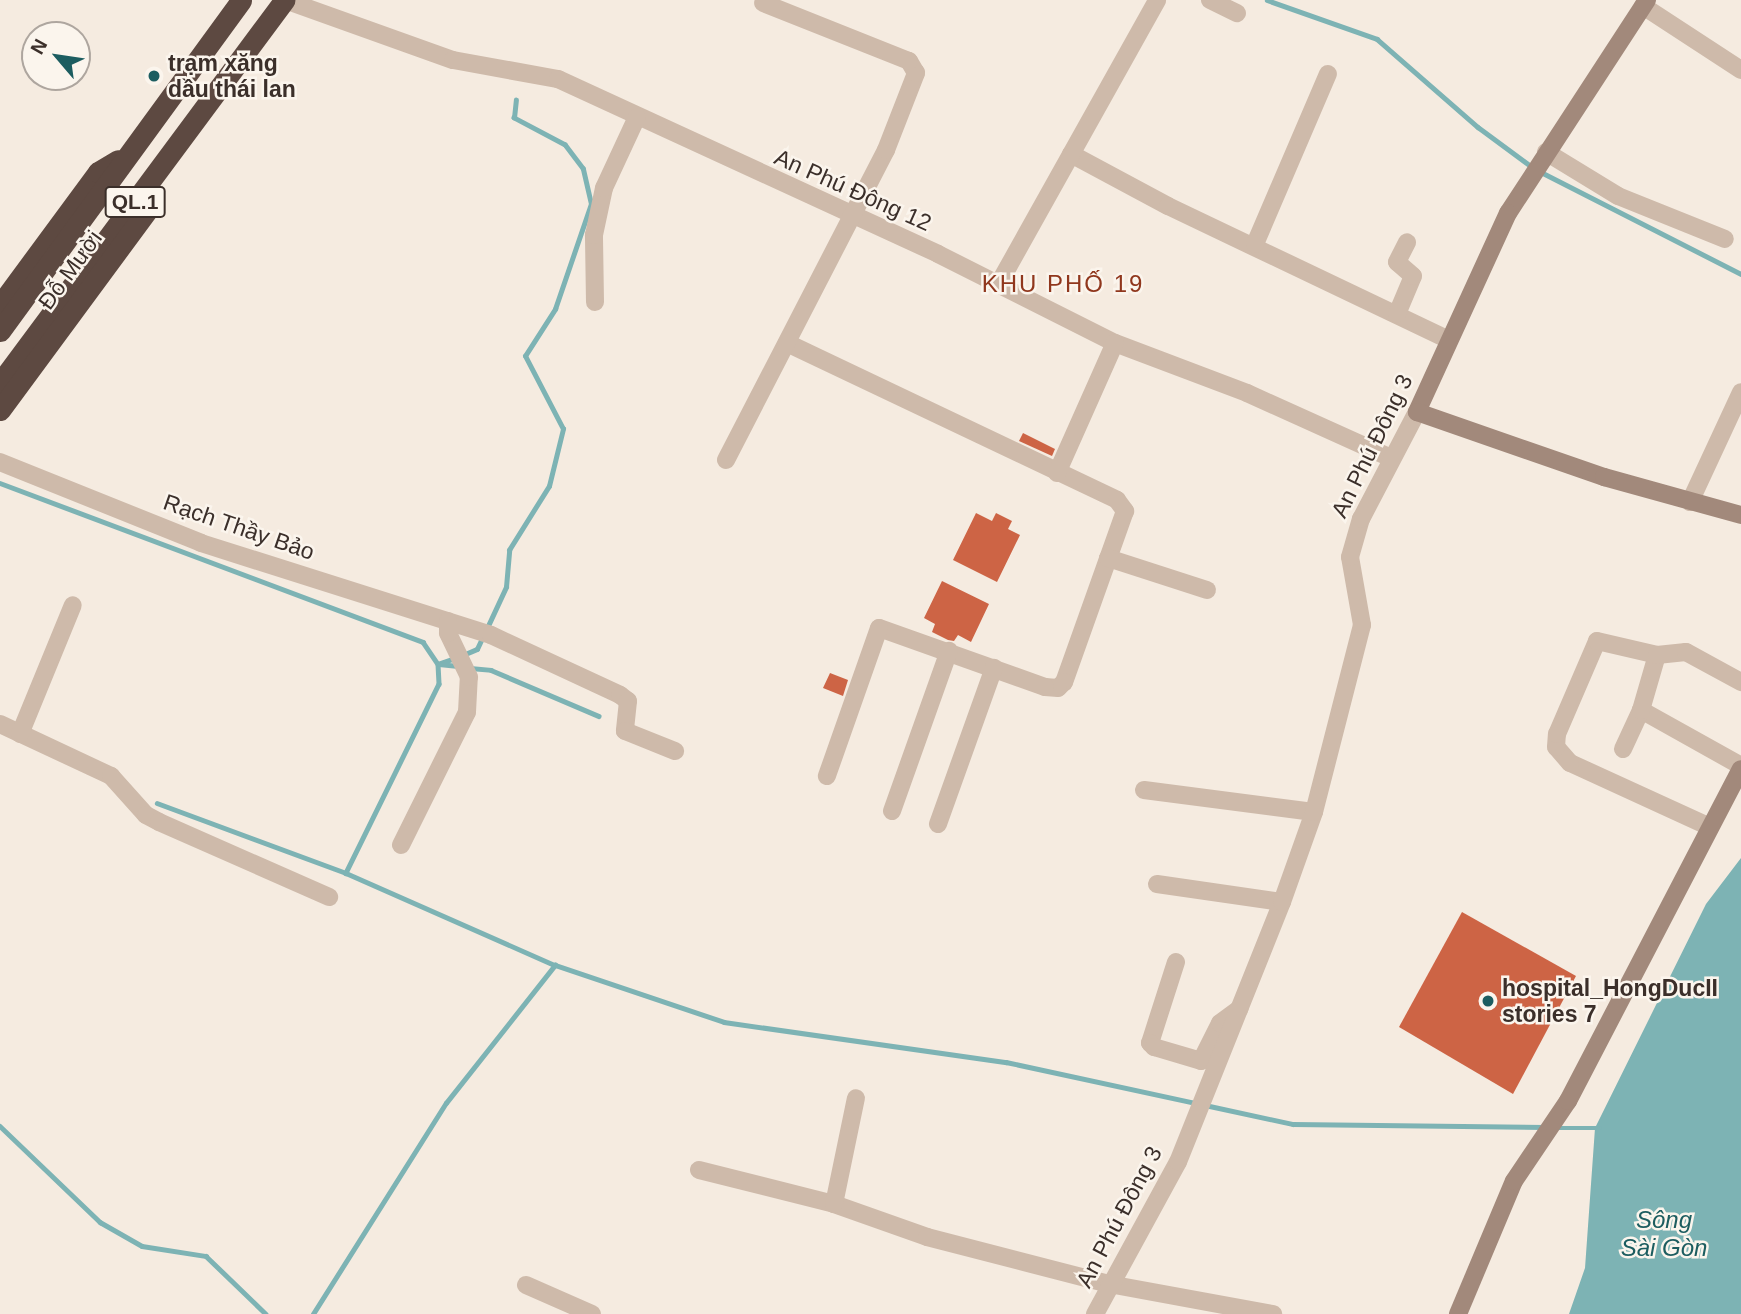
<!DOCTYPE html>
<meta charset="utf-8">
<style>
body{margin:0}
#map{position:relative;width:1741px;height:1314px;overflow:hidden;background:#f5ebe0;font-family:Arial,sans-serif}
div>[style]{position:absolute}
.water>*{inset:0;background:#7db3b4}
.stream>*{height:4.5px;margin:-2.25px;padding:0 2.25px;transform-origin:2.25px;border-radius:2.25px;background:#7db3b4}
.building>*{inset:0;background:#cd6445}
.street>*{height:18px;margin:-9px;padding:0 9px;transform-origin:9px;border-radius:9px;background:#cebaaa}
.secondary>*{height:18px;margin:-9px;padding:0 9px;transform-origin:9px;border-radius:9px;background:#a2897b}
.highway>*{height:21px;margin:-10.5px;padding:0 10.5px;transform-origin:10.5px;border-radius:10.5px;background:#5d4941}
.dots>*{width:19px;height:19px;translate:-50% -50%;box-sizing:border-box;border:4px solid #fbf5ed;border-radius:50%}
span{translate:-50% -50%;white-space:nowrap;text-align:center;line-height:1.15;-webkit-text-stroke:5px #fbf5ed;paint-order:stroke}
.shield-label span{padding:2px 5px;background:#fbf5ed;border:2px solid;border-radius:5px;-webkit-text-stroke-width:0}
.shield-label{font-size:21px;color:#3b2f2a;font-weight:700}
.poi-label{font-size:23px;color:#3b2f2a;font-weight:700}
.left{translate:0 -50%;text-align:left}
.street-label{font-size:23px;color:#3b2f2a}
.neighbourhood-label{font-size:24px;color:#90371d;letter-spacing:2px}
.water-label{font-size:24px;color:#1c5d60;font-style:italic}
.north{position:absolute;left:21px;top:21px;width:70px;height:70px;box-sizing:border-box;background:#fbf5ed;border:2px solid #aea69f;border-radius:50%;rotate:299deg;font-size:19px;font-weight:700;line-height:28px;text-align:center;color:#3b2f2a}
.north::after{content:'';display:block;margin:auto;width:24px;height:32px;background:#1c5d60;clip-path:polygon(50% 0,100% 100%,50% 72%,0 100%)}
</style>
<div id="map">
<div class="water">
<div style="clip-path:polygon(1741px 858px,1741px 1314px,1569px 1314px,1585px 1268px,1595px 1128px,1706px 904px)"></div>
</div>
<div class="stream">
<div style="left:1267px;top:0;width:117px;rotate:19.5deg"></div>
<div style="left:1377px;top:39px;width:134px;rotate:41.1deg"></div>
<div style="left:1478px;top:127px;width:67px;rotate:36.5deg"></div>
<div style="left:1539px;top:171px;width:227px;rotate:27deg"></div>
<div style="left:0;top:483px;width:452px;rotate:20.6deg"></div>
<div style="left:423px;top:642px;width:27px;rotate:56deg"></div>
<div style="left:438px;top:664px;width:20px;rotate:87deg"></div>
<div style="left:439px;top:684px;width:211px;rotate:116.2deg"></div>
<div style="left:487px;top:628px;width:45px;rotate:-65.1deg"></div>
<div style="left:506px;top:587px;width:37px;rotate:-85deg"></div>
<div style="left:509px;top:550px;width:75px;rotate:-58deg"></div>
<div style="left:549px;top:486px;width:59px;rotate:-76.2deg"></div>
<div style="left:563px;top:429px;width:82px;rotate:-117.5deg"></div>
<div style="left:525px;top:356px;width:56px;rotate:-57.4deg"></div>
<div style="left:555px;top:309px;width:111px;rotate:-71.1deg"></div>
<div style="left:591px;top:204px;width:36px;rotate:-103deg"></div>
<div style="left:583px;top:169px;width:30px;rotate:-127deg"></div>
<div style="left:565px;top:145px;width:58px;rotate:-152.1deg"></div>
<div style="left:514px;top:118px;width:18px;rotate:-84deg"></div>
<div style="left:463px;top:655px;width:15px;rotate:-23deg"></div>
<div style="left:477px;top:649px;width:14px;rotate:-65deg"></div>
<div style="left:438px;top:664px;width:18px;rotate:-19deg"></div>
<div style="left:439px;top:664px;width:19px;rotate:6deg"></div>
<div style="left:470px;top:668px;width:21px;rotate:5deg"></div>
<div style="left:491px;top:670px;width:117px;rotate:23.1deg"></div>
<div style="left:157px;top:803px;width:202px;rotate:20.3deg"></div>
<div style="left:346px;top:873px;width:228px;rotate:23.8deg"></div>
<div style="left:555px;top:965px;width:178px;rotate:18.6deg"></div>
<div style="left:724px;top:1022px;width:285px;rotate:8.1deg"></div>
<div style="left:1006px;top:1062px;width:194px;rotate:12.2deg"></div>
<div style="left:1205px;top:1105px;width:90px;rotate:12.2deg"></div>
<div style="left:1293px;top:1124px;width:251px;rotate:0.7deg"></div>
<div style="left:0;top:1126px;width:139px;rotate:43.8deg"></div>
<div style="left:100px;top:1222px;width:48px;rotate:29.7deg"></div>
<div style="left:142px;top:1246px;width:65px;rotate:8.9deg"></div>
<div style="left:206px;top:1256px;width:83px;rotate:44deg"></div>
<div style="left:1556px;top:1128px;width:44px"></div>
<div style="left:313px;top:1314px;width:249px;rotate:-57.8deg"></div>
<div style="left:446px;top:1103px;width:176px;rotate:-51.7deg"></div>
</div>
<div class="building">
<div style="clip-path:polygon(1023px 433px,1055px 449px,1052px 456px,1019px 441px)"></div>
<div style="clip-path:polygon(976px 513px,992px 521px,996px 513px,1012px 521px,1008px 529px,1020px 535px,997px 582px,953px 560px)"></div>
<div style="clip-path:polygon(942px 581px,989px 604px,971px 642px,958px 635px,954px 641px,948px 640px,932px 632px,935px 624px,924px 618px)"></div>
<div style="clip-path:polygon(830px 673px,848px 680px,843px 696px,823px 688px)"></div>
<div style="clip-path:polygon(1462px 912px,1576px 976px,1513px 1094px,1399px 1027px)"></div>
</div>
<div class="street">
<div style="left:285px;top:0;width:178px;rotate:19.7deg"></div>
<div style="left:453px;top:60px;width:107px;rotate:10.3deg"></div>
<div style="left:558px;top:79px;width:418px;rotate:24.7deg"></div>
<div style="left:938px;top:254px;width:198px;rotate:26.7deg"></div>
<div style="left:1115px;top:343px;width:141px;rotate:20.7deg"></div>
<div style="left:1247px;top:393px;width:158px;rotate:24.3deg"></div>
<div style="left:1210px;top:0;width:30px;rotate:26deg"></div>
<div style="left:1643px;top:6px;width:117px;rotate:33.1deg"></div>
<div style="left:1546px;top:152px;width:84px;rotate:31.4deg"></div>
<div style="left:1618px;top:196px;width:115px;rotate:21.9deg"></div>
<div style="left:1071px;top:154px;width:110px;rotate:28.2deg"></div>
<div style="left:1168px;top:206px;width:311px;rotate:25.5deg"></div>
<div style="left:1255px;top:244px;width:185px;rotate:-66.8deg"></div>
<div style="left:998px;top:285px;width:326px;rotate:-60.8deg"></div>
<div style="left:595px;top:302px;width:67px;rotate:-90.9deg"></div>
<div style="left:594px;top:235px;width:48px;rotate:-78deg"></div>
<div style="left:604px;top:188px;width:78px;rotate:-65.1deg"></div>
<div style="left:1397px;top:314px;width:41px;rotate:-67.2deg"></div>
<div style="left:1413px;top:276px;width:21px;rotate:-139deg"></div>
<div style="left:1397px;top:262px;width:22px;rotate:-63deg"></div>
<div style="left:787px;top:343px;width:365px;rotate:25.4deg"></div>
<div style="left:1117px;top:500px;width:14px;rotate:54deg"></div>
<div style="left:1125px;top:511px;width:182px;rotate:109.6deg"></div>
<div style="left:1064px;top:682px;width:8px;rotate:135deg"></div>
<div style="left:1058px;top:688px;width:13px;rotate:-176deg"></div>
<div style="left:1045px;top:687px;width:176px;rotate:-160.4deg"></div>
<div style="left:879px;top:628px;width:157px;rotate:109.4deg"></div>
<div style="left:726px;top:460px;width:349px;rotate:-62.7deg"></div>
<div style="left:886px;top:150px;width:83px;rotate:-68.7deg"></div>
<div style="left:916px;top:73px;width:14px;rotate:-120deg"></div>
<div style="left:909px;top:61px;width:157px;rotate:-158.3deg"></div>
<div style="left:0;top:462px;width:217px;rotate:21.9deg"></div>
<div style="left:201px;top:543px;width:304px;rotate:17.6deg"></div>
<div style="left:491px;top:635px;width:142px;rotate:24.9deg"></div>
<div style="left:620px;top:695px;width:10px;rotate:37deg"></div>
<div style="left:628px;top:701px;width:30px;rotate:96deg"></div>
<div style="left:625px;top:731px;width:54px;rotate:21.8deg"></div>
<div style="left:1057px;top:473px;width:142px;rotate:-66deg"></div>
<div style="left:1690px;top:502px;width:121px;rotate:-65.1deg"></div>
<div style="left:1108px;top:558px;width:104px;rotate:17.9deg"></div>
<div style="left:1641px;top:710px;width:115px;rotate:29.2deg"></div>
<div style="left:0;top:724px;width:123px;rotate:25.1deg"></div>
<div style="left:111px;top:776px;width:52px;rotate:48.1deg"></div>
<div style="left:146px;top:815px;width:15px;rotate:28deg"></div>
<div style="left:159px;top:822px;width:186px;rotate:23.8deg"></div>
<div style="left:20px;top:734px;width:139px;rotate:-67.7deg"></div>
<div style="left:1623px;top:749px;width:43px;rotate:-65.2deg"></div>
<div style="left:1641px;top:710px;width:57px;rotate:-73.8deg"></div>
<div style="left:1144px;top:790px;width:171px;rotate:7.4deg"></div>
<div style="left:892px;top:811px;width:170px;rotate:-70.4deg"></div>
<div style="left:938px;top:824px;width:166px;rotate:-70.3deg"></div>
<div style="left:1710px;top:827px;width:154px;rotate:-155.4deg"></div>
<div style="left:1570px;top:763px;width:21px;rotate:-131deg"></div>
<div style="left:1556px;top:747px;width:13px;rotate:-86deg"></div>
<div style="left:1557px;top:734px;width:101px;rotate:-66.7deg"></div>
<div style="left:1597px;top:641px;width:62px;rotate:13.1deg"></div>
<div style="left:1657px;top:655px;width:29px;rotate:-6deg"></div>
<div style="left:1686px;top:652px;width:63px;rotate:28.6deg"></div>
<div style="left:401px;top:845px;width:148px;rotate:-63.6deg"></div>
<div style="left:467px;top:712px;width:35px;rotate:-87deg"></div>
<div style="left:469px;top:677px;width:49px;rotate:-115.5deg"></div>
<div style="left:448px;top:633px;width:12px;rotate:-90deg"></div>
<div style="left:1157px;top:884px;width:126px;rotate:8.2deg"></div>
<div style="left:1176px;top:962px;width:85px;rotate:107.8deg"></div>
<div style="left:1150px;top:1043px;width:6px;rotate:45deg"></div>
<div style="left:1154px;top:1047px;width:49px;rotate:16.6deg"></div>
<div style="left:1201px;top:1061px;width:42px;rotate:-63.4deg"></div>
<div style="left:1220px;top:1023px;width:24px;rotate:-36deg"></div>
<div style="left:699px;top:1170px;width:139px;rotate:14.1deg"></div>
<div style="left:834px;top:1204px;width:99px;rotate:19.5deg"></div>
<div style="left:927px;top:1237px;width:188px;rotate:14.5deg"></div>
<div style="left:1109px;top:1284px;width:167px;rotate:10.4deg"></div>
<div style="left:834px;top:1204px;width:108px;rotate:-78.3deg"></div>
<div style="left:526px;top:1285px;width:72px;rotate:23.7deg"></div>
<div style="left:1095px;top:1314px;width:173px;rotate:-61.4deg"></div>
<div style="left:1178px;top:1162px;width:280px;rotate:-68.2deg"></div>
<div style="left:1282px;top:902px;width:96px;rotate:-70.4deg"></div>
<div style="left:1314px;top:812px;width:193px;rotate:-75.6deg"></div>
<div style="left:1362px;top:625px;width:69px;rotate:-100deg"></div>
<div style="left:1350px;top:557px;width:40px;rotate:-74deg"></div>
<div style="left:1361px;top:519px;width:121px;rotate:-62.4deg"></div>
</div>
<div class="secondary">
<div style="left:1647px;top:0;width:254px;rotate:123.1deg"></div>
<div style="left:1508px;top:213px;width:219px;rotate:114.6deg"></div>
<div style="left:1417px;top:412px;width:198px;rotate:19.2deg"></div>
<div style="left:1604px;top:477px;width:142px;rotate:15.5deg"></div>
<div style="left:1458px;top:1314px;width:144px;rotate:-67.2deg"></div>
<div style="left:1514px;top:1181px;width:97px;rotate:-56deg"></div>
<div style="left:1568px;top:1101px;width:374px;rotate:-62.5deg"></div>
</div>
<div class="highway">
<div style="left:0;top:305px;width:165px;rotate:-53.6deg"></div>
<div style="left:98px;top:172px;width:23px;rotate:-31deg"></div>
<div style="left:0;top:331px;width:409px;rotate:-53.9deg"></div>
<div style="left:0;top:383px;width:477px;rotate:-53.4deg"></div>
<div style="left:0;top:410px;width:255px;rotate:-53.6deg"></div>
</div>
<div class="dots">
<div style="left:154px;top:76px;background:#1c5d60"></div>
<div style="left:1488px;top:1001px;background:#1c5d60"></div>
</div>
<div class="shield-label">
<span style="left:135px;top:202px">QL.1</span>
</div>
<div class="poi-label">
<span class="left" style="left:168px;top:76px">trạm xăng<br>dầu thái lan</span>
<span class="left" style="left:1502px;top:1001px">hospital_HongDucII<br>stories 7</span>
</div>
<div class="street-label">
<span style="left:853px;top:190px;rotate:24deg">An Phú Đông 12</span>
<span style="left:70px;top:270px;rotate:-54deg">Đỗ Mười</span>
<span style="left:1372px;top:446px;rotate:-64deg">An Phú Đông 3</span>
<span style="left:239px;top:527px;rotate:19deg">Rạch Thầy Bảo</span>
<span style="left:1119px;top:1217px;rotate:-62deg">An Phú Đông 3</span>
</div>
<div class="neighbourhood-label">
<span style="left:1063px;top:284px">KHU PHỐ 19</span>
</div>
<div class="water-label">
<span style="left:1664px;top:1234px">Sông<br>Sài Gòn</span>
</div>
<div class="north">N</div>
</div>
